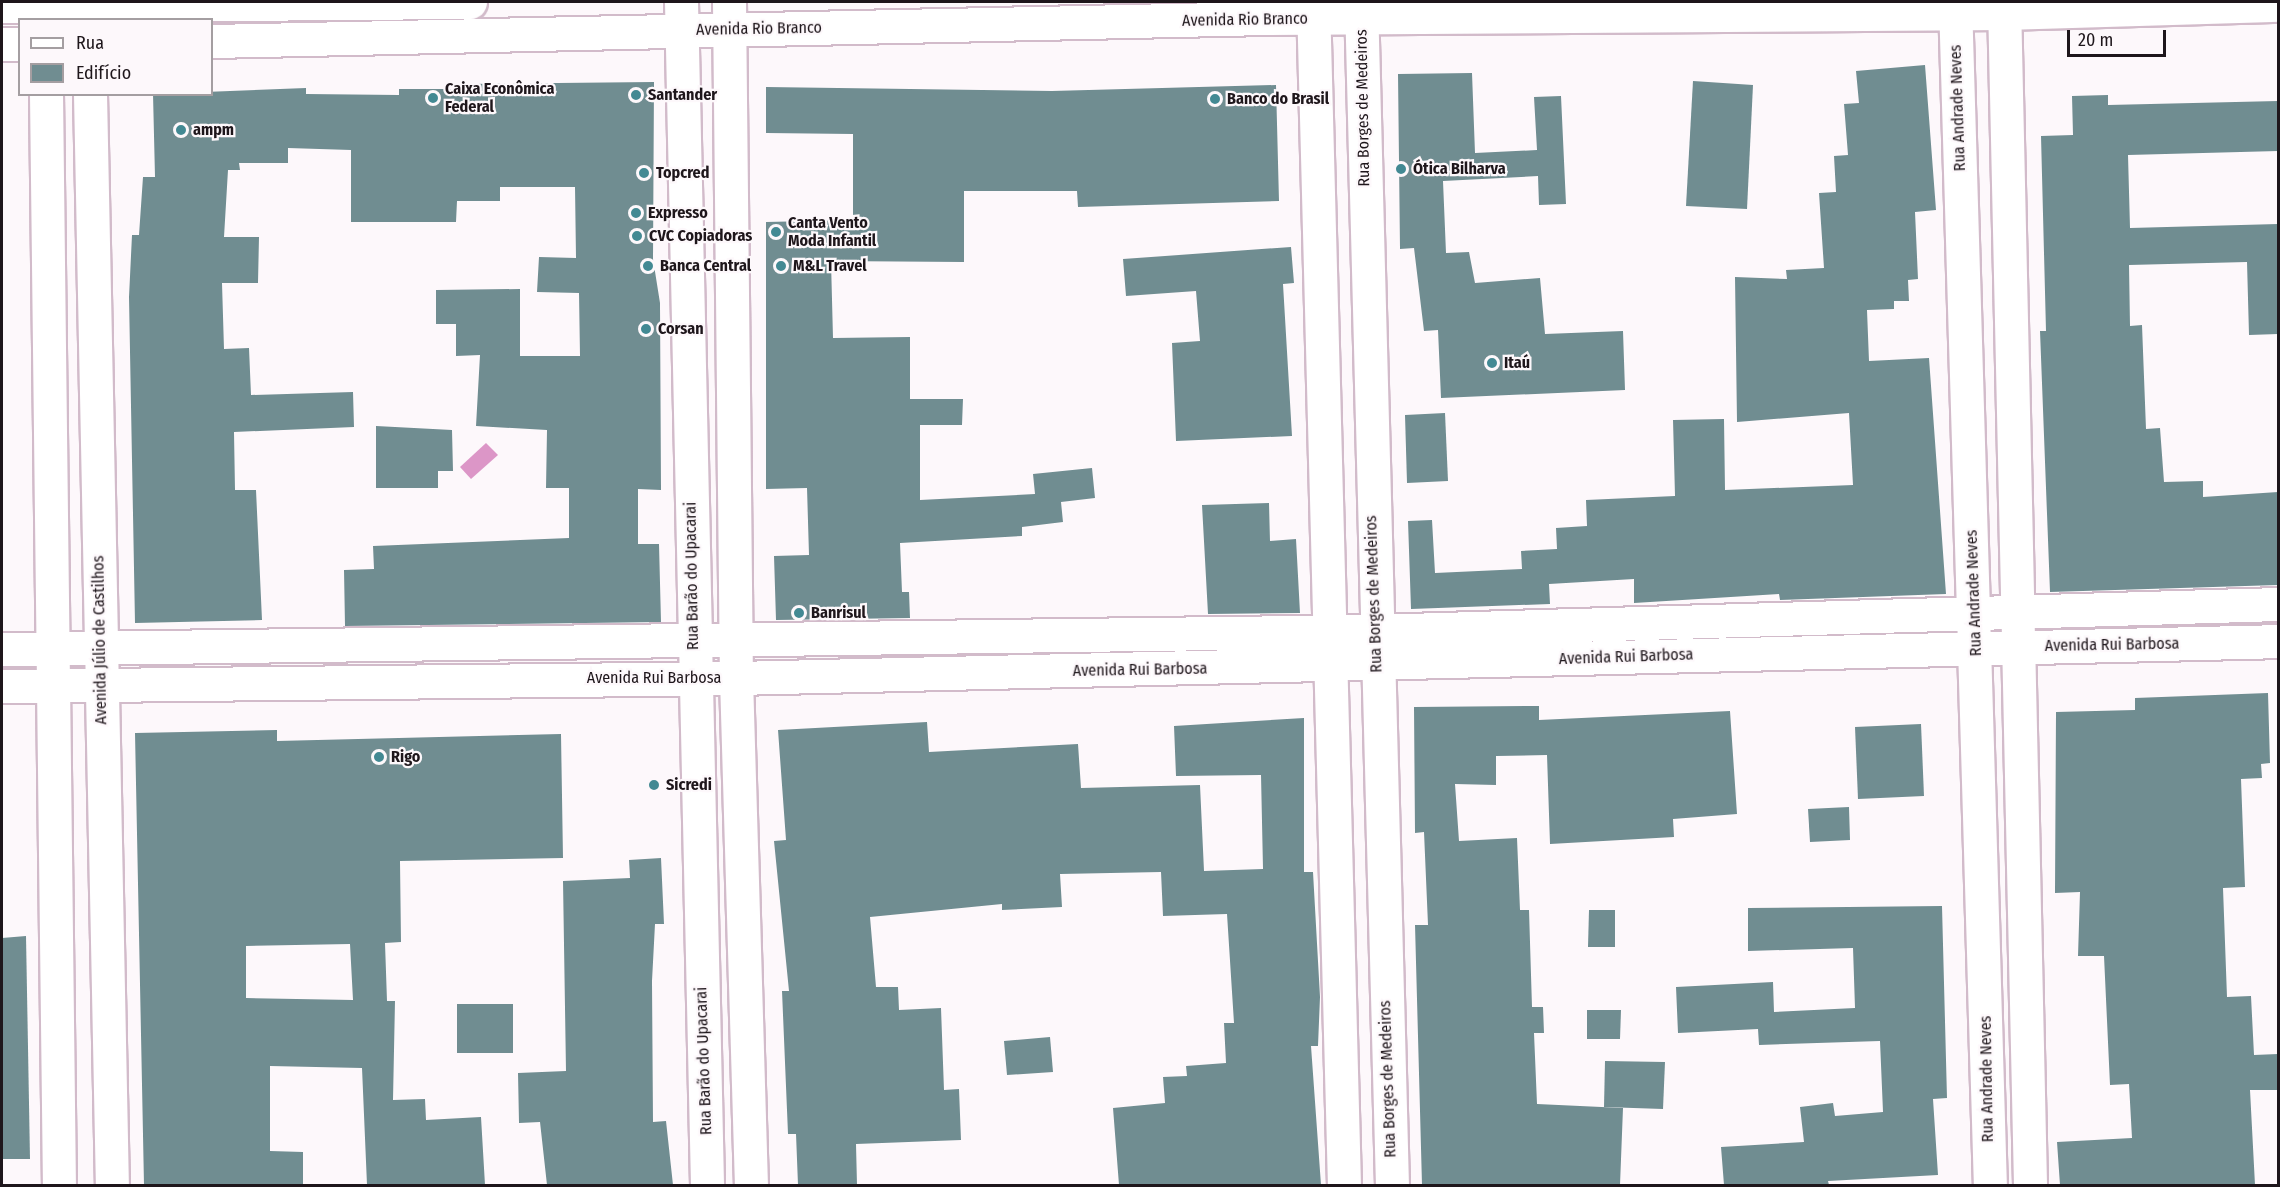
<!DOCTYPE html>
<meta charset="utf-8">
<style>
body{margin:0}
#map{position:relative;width:2280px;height:1187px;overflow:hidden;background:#fdf8fb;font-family:"Fira Sans Condensed",sans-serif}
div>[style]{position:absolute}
.water>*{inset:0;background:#dc96c7}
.building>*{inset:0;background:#708d91}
.roads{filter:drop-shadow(2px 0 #d2bbca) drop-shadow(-2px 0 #d2bbca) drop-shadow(0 2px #d2bbca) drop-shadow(0 -2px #d2bbca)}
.minor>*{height:33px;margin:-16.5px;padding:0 16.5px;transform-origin:16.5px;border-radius:16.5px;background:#fff}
.dots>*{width:16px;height:16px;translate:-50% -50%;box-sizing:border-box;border:3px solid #fdf8fb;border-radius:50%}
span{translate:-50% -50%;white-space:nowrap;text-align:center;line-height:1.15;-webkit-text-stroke:4.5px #fdf8fb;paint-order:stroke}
.street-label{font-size:16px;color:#1e161b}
.poi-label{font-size:16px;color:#1e161b;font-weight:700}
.left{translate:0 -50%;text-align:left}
.frame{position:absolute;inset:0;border:3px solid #1e161b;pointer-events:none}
.legend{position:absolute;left:18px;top:18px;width:195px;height:78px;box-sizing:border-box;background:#fdf8fb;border:2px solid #a49ea1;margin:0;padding:8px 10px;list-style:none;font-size:18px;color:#1e161b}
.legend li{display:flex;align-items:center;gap:12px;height:30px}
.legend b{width:30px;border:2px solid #a49ea1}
.scale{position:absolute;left:2067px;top:30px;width:99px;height:27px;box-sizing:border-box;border:3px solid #1e161b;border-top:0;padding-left:8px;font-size:18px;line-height:21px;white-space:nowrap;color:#1e161b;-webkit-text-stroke:4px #fdf8fb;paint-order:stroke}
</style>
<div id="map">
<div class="water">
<div style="clip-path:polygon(486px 443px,498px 455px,471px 479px,460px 467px)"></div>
</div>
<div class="building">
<div style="clip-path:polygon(1925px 65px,1936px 210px,1915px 212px,1918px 279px,1908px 280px,1909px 301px,1894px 301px,1894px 309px,1867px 310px,1869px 361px,1929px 358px,1946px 594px,1780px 600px,1779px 594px,1634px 603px,1634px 579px,1549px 584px,1550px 604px,1411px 609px,1408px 521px,1432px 520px,1435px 573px,1522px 569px,1521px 551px,1557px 549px,1556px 528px,1587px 526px,1586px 500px,1675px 496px,1673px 420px,1724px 419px,1725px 490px,1853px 485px,1849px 413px,1737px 422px,1735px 277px,1787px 279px,1786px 270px,1824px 268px,1819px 193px,1836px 192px,1834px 156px,1848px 155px,1844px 104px,1859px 103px,1856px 71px)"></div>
<div style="clip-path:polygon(1472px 73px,1475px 153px,1537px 150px,1534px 97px,1561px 96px,1566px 204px,1539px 205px,1538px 176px,1443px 181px,1446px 253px,1469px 252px,1475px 283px,1540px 278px,1545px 334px,1623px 331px,1625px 390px,1441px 398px,1438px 330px,1424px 331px,1414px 248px,1400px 249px,1398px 74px)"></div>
<div style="clip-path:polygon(1693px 81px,1753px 85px,1747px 209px,1686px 206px)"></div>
<div style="clip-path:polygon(654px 82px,653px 259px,660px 303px,661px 490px,638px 489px,638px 544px,659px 544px,661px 622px,345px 626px,344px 570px,374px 569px,373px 546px,569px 538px,569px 488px,546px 488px,547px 430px,476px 426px,480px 355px,456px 356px,456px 324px,436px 324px,436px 290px,520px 289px,520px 356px,580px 356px,579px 293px,537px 292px,539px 257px,576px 258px,575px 187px,500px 187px,500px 201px,457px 201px,456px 222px,351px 222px,351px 150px,288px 148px,288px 163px,239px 163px,240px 170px,228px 170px,224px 237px,259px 237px,258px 283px,222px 283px,224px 349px,249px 348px,251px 395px,353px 392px,354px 427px,234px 432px,235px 490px,256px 490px,262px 620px,135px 623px,129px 297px,132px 235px,139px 235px,143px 177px,155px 177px,153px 94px,306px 88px,306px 94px,399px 95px,399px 89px,461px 89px,461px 84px)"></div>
<div style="clip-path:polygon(1276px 85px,1279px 201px,1078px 207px,1077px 191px,964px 191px,964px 262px,831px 261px,833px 338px,910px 337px,910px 399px,963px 399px,962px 425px,920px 425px,920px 500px,1035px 494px,1033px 474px,1092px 468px,1095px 498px,1061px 502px,1063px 522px,1022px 527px,1022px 536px,900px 543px,902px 592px,909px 592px,910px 618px,776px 620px,774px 556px,809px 555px,807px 488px,766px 489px,766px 222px,853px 220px,853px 134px,766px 133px,766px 87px,1052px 91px)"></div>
<div style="clip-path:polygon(2108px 95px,2108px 105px,2278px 101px,2278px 151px,2128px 155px,2130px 228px,2278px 224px,2278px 334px,2249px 335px,2247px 262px,2129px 265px,2130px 326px,2142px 325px,2146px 429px,2160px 428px,2164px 482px,2203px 481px,2203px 497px,2278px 492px,2278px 585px,2050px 592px,2040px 331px,2046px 331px,2041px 136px,2073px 135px,2072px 96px)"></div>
<div style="clip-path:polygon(1291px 247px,1294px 283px,1283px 284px,1292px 436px,1176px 441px,1172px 343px,1200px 341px,1196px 291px,1126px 296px,1123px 259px)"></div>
<div style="clip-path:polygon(1445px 413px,1448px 481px,1407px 483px,1405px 415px)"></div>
<div style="clip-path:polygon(376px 426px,452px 430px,453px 471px,438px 471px,438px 488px,376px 488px)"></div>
<div style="clip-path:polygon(1269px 503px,1270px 541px,1296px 539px,1300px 613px,1208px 614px,1202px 505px)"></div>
<div style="clip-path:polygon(2268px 693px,2270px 763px,2261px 764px,2262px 778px,2241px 779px,2245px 887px,2223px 888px,2227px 997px,2251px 996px,2254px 1055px,2278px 1054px,2278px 1090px,2250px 1090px,2255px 1185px,2060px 1185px,2057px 1142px,2132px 1138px,2129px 1084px,2110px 1085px,2104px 956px,2078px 956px,2080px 892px,2055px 893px,2056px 712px,2135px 710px,2135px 698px)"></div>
<div style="clip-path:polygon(1539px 706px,1539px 720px,1730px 711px,1737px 814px,1673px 819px,1674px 837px,1550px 844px,1547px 755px,1496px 756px,1496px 785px,1455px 784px,1459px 841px,1517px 838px,1520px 910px,1529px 910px,1532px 1007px,1543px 1007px,1544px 1033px,1534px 1033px,1537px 1104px,1623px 1108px,1620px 1185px,1422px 1185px,1415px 925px,1428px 925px,1424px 832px,1415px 833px,1414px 707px)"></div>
<div style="clip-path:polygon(1304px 718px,1304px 872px,1313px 872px,1320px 997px,1318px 1046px,1311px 1046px,1321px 1185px,1119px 1185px,1113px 1108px,1165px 1103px,1163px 1077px,1187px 1076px,1186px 1066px,1226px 1063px,1224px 1023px,1234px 1023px,1227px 914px,1163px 916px,1161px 872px,1060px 874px,1062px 907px,1002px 910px,1002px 904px,870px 917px,876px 987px,898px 987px,899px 1010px,941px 1008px,944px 1090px,959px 1089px,961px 1140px,856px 1144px,857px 1185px,798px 1185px,796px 1134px,788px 1134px,782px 991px,789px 991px,774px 841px,786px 840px,778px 730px,927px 722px,929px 752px,1078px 744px,1081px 788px,1200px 785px,1204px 871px,1263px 869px,1261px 775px,1176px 776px,1174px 726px)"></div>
<div style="clip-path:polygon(1921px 724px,1924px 796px,1858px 799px,1855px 727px)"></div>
<div style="clip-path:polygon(evenodd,277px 730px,277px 741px,561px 734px,563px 858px,400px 861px,401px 942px,385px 943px,387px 1001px,395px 1001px,393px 1100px,425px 1099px,426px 1120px,481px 1117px,485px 1185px,367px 1185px,362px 1068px,270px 1066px,270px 1151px,303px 1152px,303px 1185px,144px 1185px,135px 733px,277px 730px,350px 944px,353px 1000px,246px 998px,246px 946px,350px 944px)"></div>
<div style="clip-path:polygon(1849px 807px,1850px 840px,1810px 842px,1808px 809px)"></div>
<div style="clip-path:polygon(661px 858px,664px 924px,655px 924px,652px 981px,653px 1122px,666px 1121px,673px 1185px,547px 1185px,540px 1122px,519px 1123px,518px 1073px,566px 1071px,563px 881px,630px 878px,629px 860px)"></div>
<div style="clip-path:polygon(1942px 906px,1947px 1098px,1933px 1099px,1938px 1175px,1828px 1181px,1829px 1185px,1724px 1185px,1721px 1147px,1804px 1142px,1800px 1107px,1833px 1103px,1835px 1116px,1883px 1112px,1880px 1041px,1759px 1045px,1758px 1029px,1678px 1033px,1676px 987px,1773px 982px,1774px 1012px,1855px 1008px,1853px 948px,1748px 951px,1748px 908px)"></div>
<div style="clip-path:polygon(1589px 910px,1615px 910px,1615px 947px,1588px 947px)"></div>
<div style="clip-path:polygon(26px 936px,30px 1159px,2px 1159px,2px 938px)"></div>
<div style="clip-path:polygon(457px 1004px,513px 1004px,513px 1053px,457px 1053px)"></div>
<div style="clip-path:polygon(1587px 1010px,1621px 1010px,1620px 1039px,1587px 1039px)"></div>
<div style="clip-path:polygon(1050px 1037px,1053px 1072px,1007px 1075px,1004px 1041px)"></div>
<div style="clip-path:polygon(1605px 1061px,1665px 1062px,1663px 1109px,1604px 1107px)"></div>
</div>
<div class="roads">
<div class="minor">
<div style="left:681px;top:2px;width:1184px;rotate:88.74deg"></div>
<div style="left:729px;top:2px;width:676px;rotate:89.41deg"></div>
<div style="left:736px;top:678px;width:508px;rotate:88.31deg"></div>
<div style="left:1313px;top:2px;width:1184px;rotate:88.5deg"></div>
<div style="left:1361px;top:2px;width:1184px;rotate:88.5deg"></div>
<div style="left:1955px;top:2px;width:1185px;rotate:88.31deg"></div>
<div style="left:2004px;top:2px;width:1184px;rotate:88.74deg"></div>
<div style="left:2px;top:6px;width:468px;rotate:-0.5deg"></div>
<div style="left:212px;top:41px;width:1056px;rotate:-1.25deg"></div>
<div style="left:1268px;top:18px;width:736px;rotate:-0.39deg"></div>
<div style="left:2004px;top:13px;width:274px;rotate:-1.7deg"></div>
<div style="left:2px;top:44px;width:18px"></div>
<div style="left:46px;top:94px;width:1092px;rotate:89.32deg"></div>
<div style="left:90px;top:94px;width:1092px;rotate:88.85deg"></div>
<div style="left:2px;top:649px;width:1372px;rotate:-0.75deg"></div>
<div style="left:1374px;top:631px;width:904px;rotate:-1.71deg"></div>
<div style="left:2px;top:686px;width:734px;rotate:-0.62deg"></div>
<div style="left:736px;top:678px;width:1542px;rotate:-1.37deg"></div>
</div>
</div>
<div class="dots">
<div style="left:636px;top:95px;background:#438993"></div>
<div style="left:433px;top:98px;background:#438993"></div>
<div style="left:1215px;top:99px;background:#438993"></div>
<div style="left:181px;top:130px;background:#438993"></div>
<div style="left:1401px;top:169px;background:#438993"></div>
<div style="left:644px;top:173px;background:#438993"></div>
<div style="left:636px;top:213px;background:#438993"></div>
<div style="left:776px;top:232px;background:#438993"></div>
<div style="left:637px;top:236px;background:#438993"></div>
<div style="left:648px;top:266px;background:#438993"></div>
<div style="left:781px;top:266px;background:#438993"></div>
<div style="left:646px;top:329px;background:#438993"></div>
<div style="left:1492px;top:363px;background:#438993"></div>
<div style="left:799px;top:613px;background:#438993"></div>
<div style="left:379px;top:757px;background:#438993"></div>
<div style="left:654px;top:785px;background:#438993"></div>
</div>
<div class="street-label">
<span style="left:1245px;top:20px;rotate:-1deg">Avenida Rio Branco</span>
<span style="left:759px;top:29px;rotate:-1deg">Avenida Rio Branco</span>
<span style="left:1363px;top:108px;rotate:-91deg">Rua Borges de Medeiros</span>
<span style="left:1958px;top:108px;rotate:-92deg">Rua Andrade Neves</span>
<span style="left:692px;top:576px;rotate:-91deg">Rua Barão do Upacarai</span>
<span style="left:1974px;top:593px;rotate:-92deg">Rua Andrade Neves</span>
<span style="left:1374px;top:594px;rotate:-92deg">Rua Borges de Medeiros</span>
<span style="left:100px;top:640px;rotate:-91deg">Avenida Júlio de Castilhos</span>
<span style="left:2112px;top:645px;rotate:-1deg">Avenida Rui Barbosa</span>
<span style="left:1626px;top:657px;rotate:-2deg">Avenida Rui Barbosa</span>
<span style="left:1140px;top:670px;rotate:-1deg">Avenida Rui Barbosa</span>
<span style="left:654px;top:678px">Avenida Rui Barbosa</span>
<span style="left:704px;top:1061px;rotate:-92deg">Rua Barão do Upacarai</span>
<span style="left:1388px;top:1079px;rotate:-92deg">Rua Borges de Medeiros</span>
<span style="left:1987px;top:1079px;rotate:-91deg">Rua Andrade Neves</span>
</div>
<div class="poi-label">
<span class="left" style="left:445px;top:98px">Caixa Econômica<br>Federal</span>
<span class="left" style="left:648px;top:95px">Santander</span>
<span class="left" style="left:1227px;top:99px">Banco do Brasil</span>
<span class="left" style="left:193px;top:130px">ampm</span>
<span class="left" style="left:1413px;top:169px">Ótica Bilharva</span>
<span class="left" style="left:656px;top:173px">Topcred</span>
<span class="left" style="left:648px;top:213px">Expresso</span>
<span class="left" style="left:788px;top:232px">Canta Vento<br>Moda Infantil</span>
<span class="left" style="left:649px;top:236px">CVC Copiadoras</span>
<span class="left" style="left:660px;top:266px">Banca Central</span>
<span class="left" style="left:793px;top:266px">M&amp;L Travel</span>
<span class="left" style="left:658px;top:329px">Corsan</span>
<span class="left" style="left:1504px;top:363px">Itaú</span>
<span class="left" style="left:811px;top:613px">Banrisul</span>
<span class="left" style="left:391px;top:757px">Rigo</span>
<span class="left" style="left:666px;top:785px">Sicredi</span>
</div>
<div class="frame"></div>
<ul class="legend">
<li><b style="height:8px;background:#fff"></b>Rua</li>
<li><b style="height:16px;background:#708d91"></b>Edifício</li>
</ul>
<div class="scale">20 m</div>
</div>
